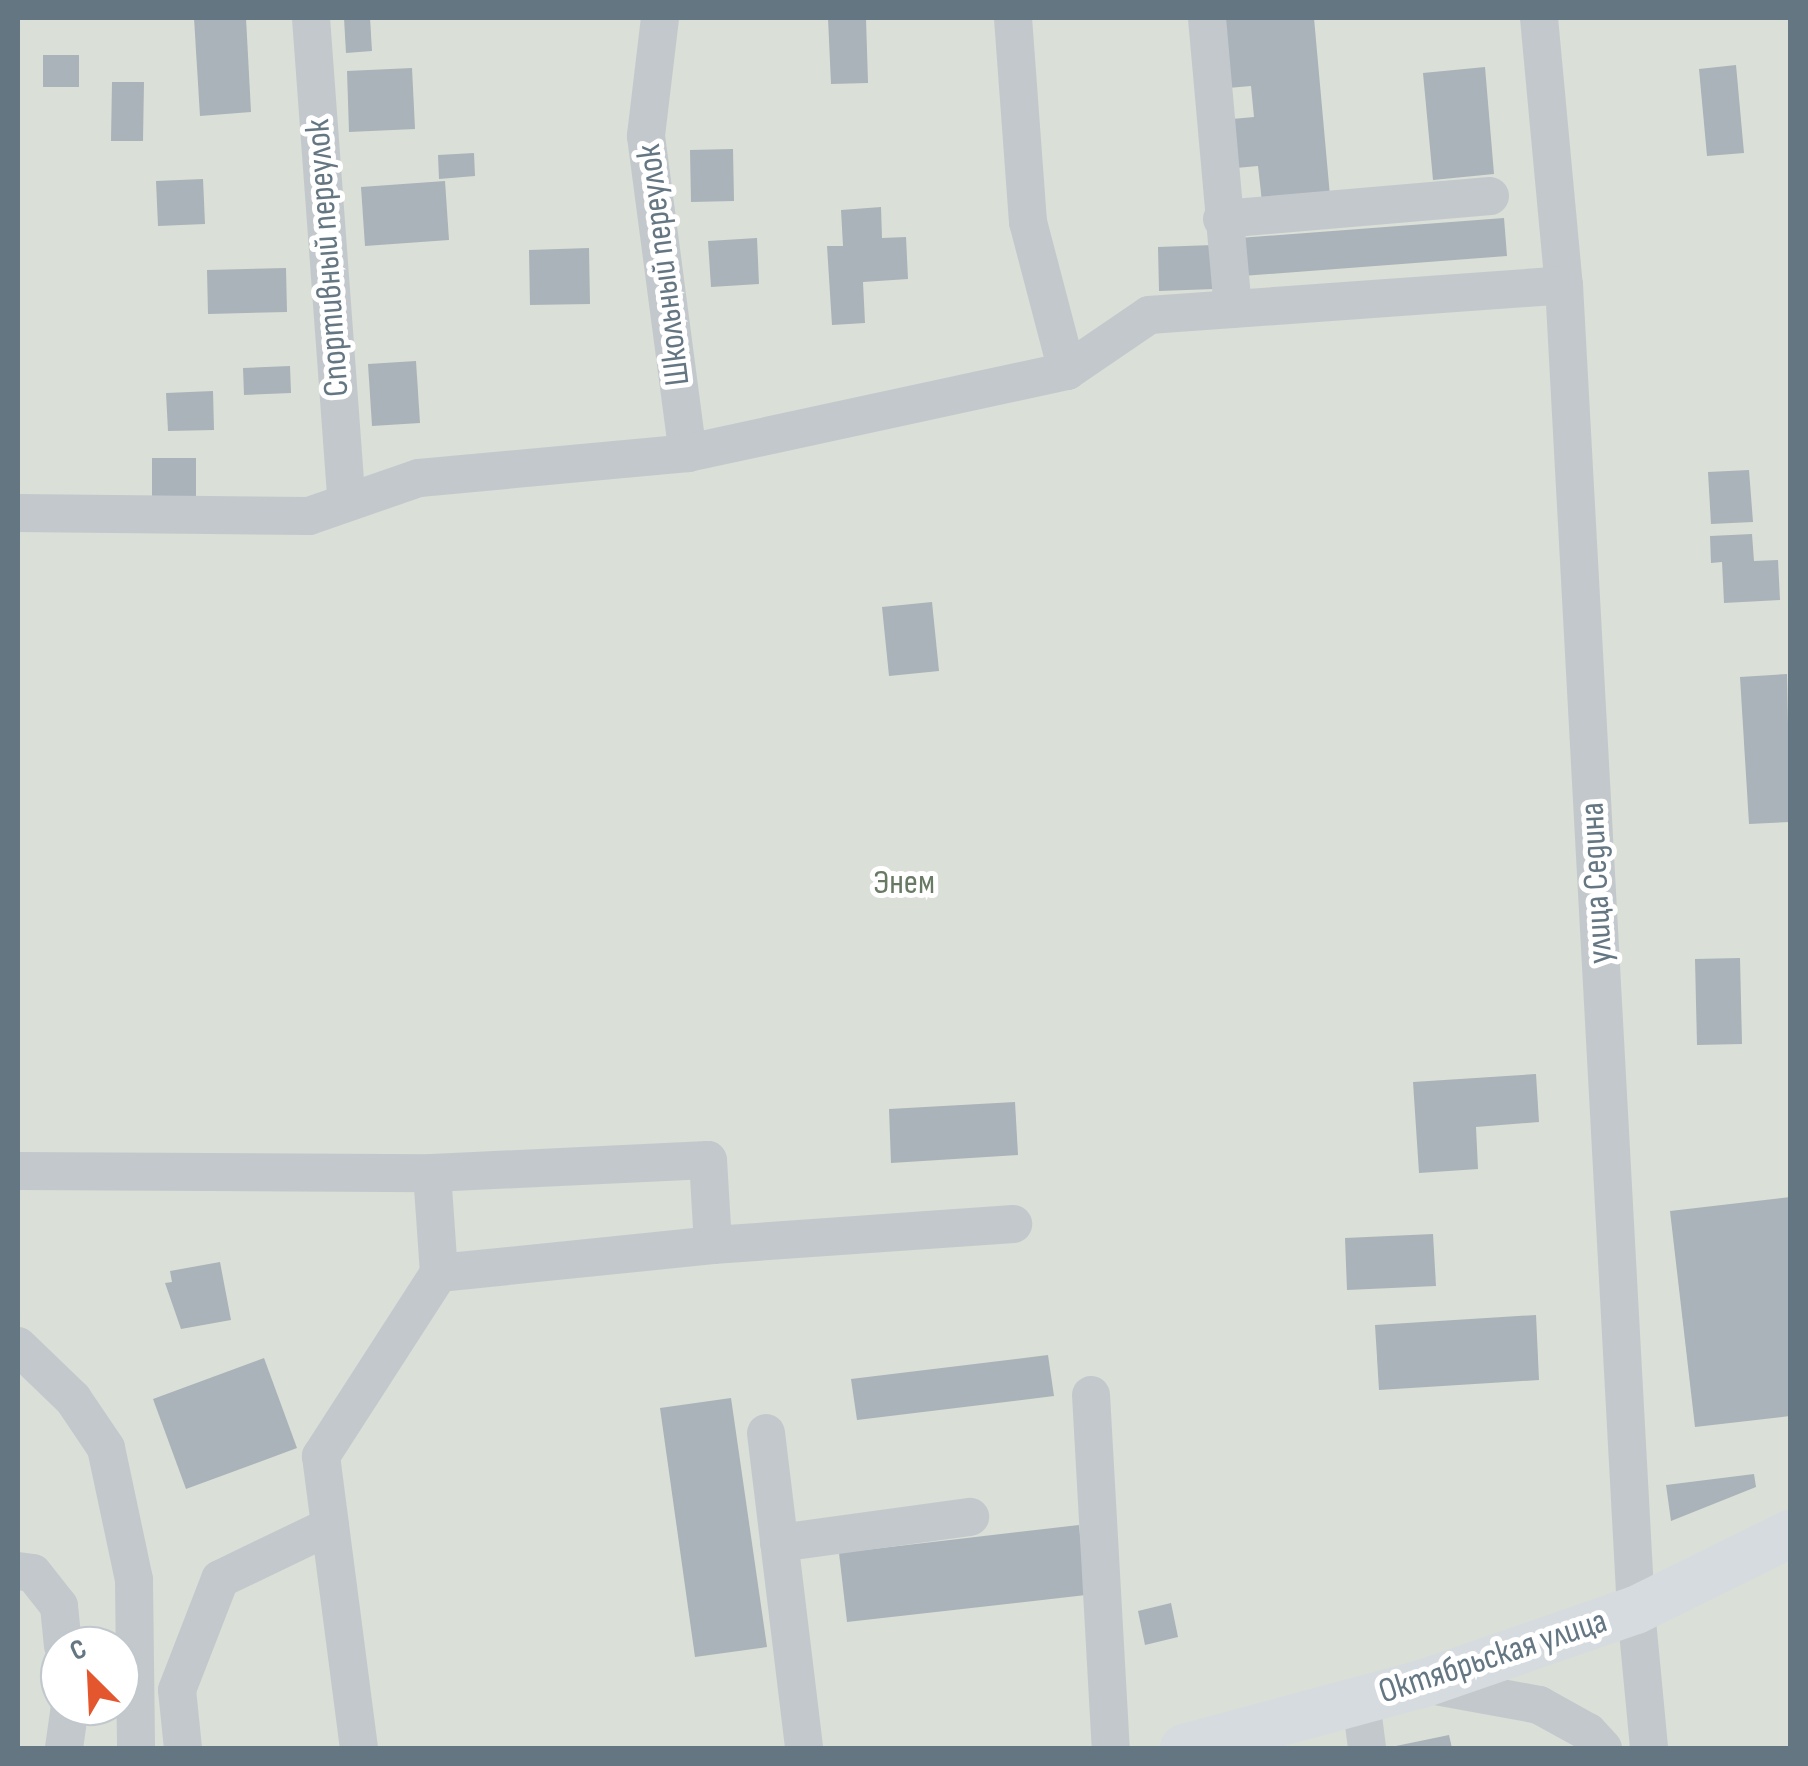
<!DOCTYPE html>
<meta charset="utf-8">
<style>
body{margin:0}
#map{position:relative;width:1808px;height:1766px;overflow:hidden;background:#fafaf8;font-family:"Sofia Sans Condensed",sans-serif}
div>[style]{position:absolute}
.green>*{inset:0;background:#dadfd7}
.building>*{inset:0;background:#aab3b9}
.minor>*{height:38px;margin:-19px;padding:0 19px;transform-origin:19px;border-radius:19px;background:#c3c8cc}
.major>*{height:48px;margin:-24px;padding:0 24px;transform-origin:24px;border-radius:24px;background:#d6dbdf}
span{translate:-50% -50%;white-space:nowrap;text-align:center;line-height:1.15;-webkit-text-stroke:10px #fff;paint-order:stroke}
.street-label{font-size:35px;color:#657683}
.park-label{font-size:35px;color:#687a64}
.frame{position:absolute;inset:0;border:20px solid #657683;pointer-events:none}
.north{position:absolute;left:40px;top:1626px;width:100px;height:100px;box-sizing:border-box;background:#fff;border:2px solid #c1c8cd;border-radius:50%;rotate:336deg;font-size:28px;font-weight:700;line-height:40px;text-align:center;color:#657683}
.north::after{content:'';display:block;margin:auto;width:35px;height:45px;background:#e4572e;clip-path:polygon(50% 0,100% 100%,50% 72%,0 100%)}
</style>
<div id="map">
<div class="green">
<div style="clip-path:polygon(evenodd,18px 18px,1790px 18px,1790px 1748px,18px 1748px,18px 18px,60px 1646px,120px 1646px,120px 1706px,60px 1706px,60px 1646px)"></div>
</div>
<div class="building">
<div style="clip-path:polygon(194px 18px,246px 18px,251px 112px,200px 116px)"></div>
<div style="clip-path:polygon(344px 18px,370px 18px,372px 51px,346px 53px)"></div>
<div style="clip-path:polygon(828px 18px,866px 18px,868px 83px,831px 84px)"></div>
<div style="clip-path:polygon(1222px 18px,1314px 18px,1330px 196px,1262px 202px,1258px 166px,1236px 168px,1232px 119px,1254px 117px,1251px 86px,1228px 88px)"></div>
<div style="clip-path:polygon(43px 55px,79px 55px,79px 87px,43px 87px)"></div>
<div style="clip-path:polygon(1736px 65px,1744px 153px,1707px 156px,1699px 69px)"></div>
<div style="clip-path:polygon(1485px 67px,1494px 174px,1433px 180px,1423px 73px)"></div>
<div style="clip-path:polygon(412px 68px,415px 129px,349px 132px,347px 71px)"></div>
<div style="clip-path:polygon(112px 82px,144px 82px,143px 141px,111px 141px)"></div>
<div style="clip-path:polygon(733px 149px,734px 201px,691px 202px,690px 150px)"></div>
<div style="clip-path:polygon(474px 153px,475px 176px,439px 179px,438px 155px)"></div>
<div style="clip-path:polygon(203px 179px,205px 224px,158px 226px,156px 181px)"></div>
<div style="clip-path:polygon(445px 181px,449px 240px,365px 246px,361px 187px)"></div>
<div style="clip-path:polygon(881px 207px,882px 238px,906px 237px,908px 279px,863px 282px,865px 323px,832px 325px,827px 246px,843px 246px,841px 210px)"></div>
<div style="clip-path:polygon(1504px 218px,1507px 256px,1242px 276px,1239px 238px)"></div>
<div style="clip-path:polygon(757px 238px,759px 284px,711px 287px,708px 241px)"></div>
<div style="clip-path:polygon(1213px 245px,1214px 289px,1159px 291px,1158px 247px)"></div>
<div style="clip-path:polygon(589px 248px,590px 304px,530px 305px,529px 250px)"></div>
<div style="clip-path:polygon(286px 268px,287px 312px,208px 314px,207px 270px)"></div>
<div style="clip-path:polygon(416px 361px,420px 423px,372px 426px,368px 364px)"></div>
<div style="clip-path:polygon(290px 366px,291px 393px,244px 395px,243px 368px)"></div>
<div style="clip-path:polygon(213px 391px,214px 430px,168px 431px,166px 393px)"></div>
<div style="clip-path:polygon(152px 458px,196px 458px,196px 504px,152px 504px)"></div>
<div style="clip-path:polygon(1749px 470px,1753px 522px,1711px 524px,1708px 472px)"></div>
<div style="clip-path:polygon(1752px 534px,1754px 561px,1778px 560px,1780px 600px,1724px 603px,1722px 562px,1711px 563px,1710px 536px)"></div>
<div style="clip-path:polygon(932px 602px,939px 671px,889px 676px,882px 607px)"></div>
<div style="clip-path:polygon(1787px 674px,1790px 822px,1749px 824px,1740px 677px)"></div>
<div style="clip-path:polygon(1740px 958px,1742px 1044px,1697px 1045px,1695px 959px)"></div>
<div style="clip-path:polygon(1536px 1074px,1539px 1122px,1476px 1127px,1478px 1169px,1419px 1173px,1413px 1082px)"></div>
<div style="clip-path:polygon(1015px 1102px,1018px 1155px,891px 1163px,889px 1109px)"></div>
<div style="clip-path:polygon(1790px 1197px,1790px 1416px,1695px 1427px,1670px 1211px)"></div>
<div style="clip-path:polygon(1433px 1234px,1436px 1286px,1347px 1290px,1345px 1238px)"></div>
<div style="clip-path:polygon(220px 1262px,231px 1320px,181px 1329px,165px 1283px,172px 1282px,170px 1271px)"></div>
<div style="clip-path:polygon(1536px 1315px,1539px 1380px,1379px 1390px,1375px 1325px)"></div>
<div style="clip-path:polygon(1048px 1355px,1054px 1396px,857px 1420px,851px 1379px)"></div>
<div style="clip-path:polygon(264px 1358px,297px 1448px,186px 1489px,153px 1399px)"></div>
<div style="clip-path:polygon(731px 1398px,767px 1647px,695px 1657px,660px 1408px)"></div>
<div style="clip-path:polygon(1754px 1474px,1756px 1487px,1671px 1521px,1666px 1485px)"></div>
<div style="clip-path:polygon(1079px 1525px,1086px 1595px,847px 1622px,839px 1553px)"></div>
<div style="clip-path:polygon(1171px 1603px,1178px 1637px,1145px 1645px,1138px 1611px)"></div>
<div style="clip-path:polygon(1449px 1735px,1452px 1748px,1391px 1748px,1391px 1747px)"></div>
</div>
<div class="minor">
<div style="left:311px;top:18px;width:481px;rotate:85.8deg"></div>
<div style="left:660px;top:18px;width:119px;rotate:96.8deg"></div>
<div style="left:646px;top:136px;width:320px;rotate:82.5deg"></div>
<div style="left:1013px;top:18px;width:205px;rotate:85.8deg"></div>
<div style="left:1028px;top:222px;width:154px;rotate:75.3deg"></div>
<div style="left:1207px;top:18px;width:292px;rotate:84.9deg"></div>
<div style="left:1539px;top:18px;width:268px;rotate:84.7deg"></div>
<div style="left:1564px;top:285px;width:1327px;rotate:86.89deg"></div>
<div style="left:1636px;top:1610px;width:139px;rotate:84.6deg"></div>
<div style="left:1222px;top:219px;width:269px;rotate:-4.9deg"></div>
<div style="left:18px;top:513px;width:291px;rotate:0.6deg"></div>
<div style="left:309px;top:516px;width:116px;rotate:-19.1deg"></div>
<div style="left:419px;top:478px;width:270px;rotate:-5.3deg"></div>
<div style="left:688px;top:453px;width:388px;rotate:-12.2deg"></div>
<div style="left:1067px;top:371px;width:99px;rotate:-34.3deg"></div>
<div style="left:1149px;top:315px;width:416px;rotate:-4.1deg"></div>
<div style="left:18px;top:1171px;width:414px;rotate:0.3deg"></div>
<div style="left:432px;top:1173px;width:100px;rotate:86deg"></div>
<div style="left:439px;top:1273px;width:218px;rotate:122.8deg"></div>
<div style="left:321px;top:1456px;width:294px;rotate:82.6deg"></div>
<div style="left:432px;top:1173px;width:276px;rotate:-2.7deg"></div>
<div style="left:708px;top:1160px;width:85px;rotate:86.6deg"></div>
<div style="left:439px;top:1273px;width:275px;rotate:-5.8deg"></div>
<div style="left:713px;top:1245px;width:301px;rotate:-4deg"></div>
<div style="left:18px;top:1346px;width:76px;rotate:43.9deg"></div>
<div style="left:73px;top:1399px;width:59px;rotate:56deg"></div>
<div style="left:106px;top:1448px;width:135px;rotate:78deg"></div>
<div style="left:134px;top:1580px;width:168px;rotate:89.3deg"></div>
<div style="left:1091px;top:1395px;width:354px;rotate:86.8deg"></div>
<div style="left:766px;top:1433px;width:317px;rotate:83.1deg"></div>
<div style="left:779px;top:1543px;width:193px;rotate:-7.8deg"></div>
<div style="left:18px;top:1571px;width:15px;rotate:8deg"></div>
<div style="left:33px;top:1573px;width:42px;rotate:51.8deg"></div>
<div style="left:59px;top:1606px;width:40px;rotate:84.3deg"></div>
<div style="left:1425px;top:1684px;width:116px;rotate:10.4deg"></div>
<div style="left:1539px;top:1705px;width:56px;rotate:28.9deg"></div>
<div style="left:1588px;top:1732px;width:22px;rotate:47deg"></div>
<div style="left:1361px;top:1701px;width:47px;rotate:82.7deg"></div>
<div style="left:64px;top:1748px;width:42px;rotate:-81.9deg"></div>
<div style="left:183px;top:1748px;width:58px;rotate:-95.9deg"></div>
<div style="left:177px;top:1690px;width:119px;rotate:-68.8deg"></div>
<div style="left:220px;top:1579px;width:122px;rotate:-25.7deg"></div>
</div>
<div class="major">
<div style="left:1184px;top:1748px;width:246px;rotate:-15.1deg"></div>
<div style="left:1422px;top:1684px;width:226px;rotate:-19.1deg"></div>
<div style="left:1636px;top:1610px;width:172px;rotate:-26.3deg"></div>
</div>
<div class="street-label">
<span style="left:328px;top:258px;rotate:-94deg">Спортивный переулок</span>
<span style="left:664px;top:265px;rotate:-97deg">Школьный переулок</span>
<span style="left:1597px;top:883px;rotate:-93deg">улица Седина</span>
<span style="left:1493px;top:1657px;rotate:-18deg">Октябрьская улица</span>
</div>
<div class="park-label">
<span style="left:904px;top:883px">Энем</span>
</div>
<div class="frame"></div>
<div class="north">С</div>
</div>
